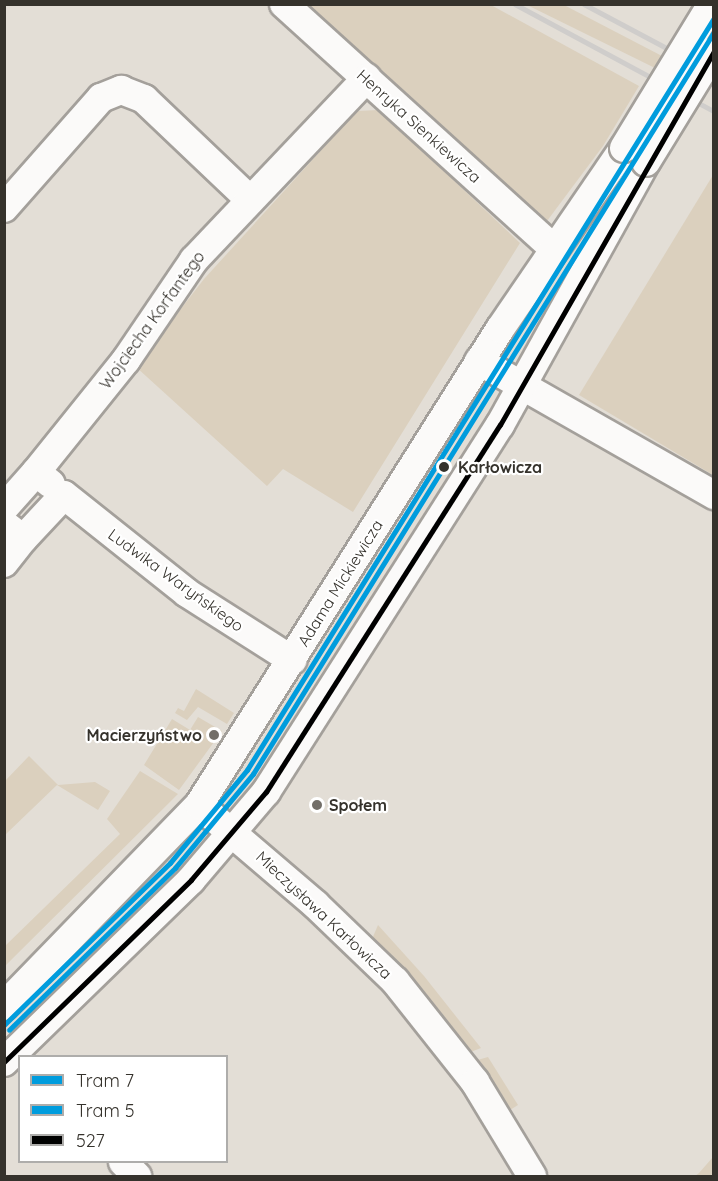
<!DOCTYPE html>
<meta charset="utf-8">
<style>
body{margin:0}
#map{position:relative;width:718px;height:1181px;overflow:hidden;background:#e3ded6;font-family:Quicksand,sans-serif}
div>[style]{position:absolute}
.green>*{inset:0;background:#dbd0be}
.roads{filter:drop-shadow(2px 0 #a4a09b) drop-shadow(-2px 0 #a4a09b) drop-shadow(0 2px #a4a09b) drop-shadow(0 -2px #a4a09b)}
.minor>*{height:28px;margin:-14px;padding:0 14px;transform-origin:14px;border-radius:14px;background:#fbfaf9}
.rail>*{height:4.5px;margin:-2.25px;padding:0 2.25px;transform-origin:2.25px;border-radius:2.25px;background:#cfcdcb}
.bridges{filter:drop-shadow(2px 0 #a4a09b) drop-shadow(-2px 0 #a4a09b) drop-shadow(0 2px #a4a09b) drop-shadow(0 -2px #a4a09b)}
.minor-bridge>*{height:28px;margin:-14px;padding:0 14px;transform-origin:14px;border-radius:14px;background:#fbfaf9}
.bus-1>*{height:4.5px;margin:-2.25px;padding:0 2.25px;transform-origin:2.25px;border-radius:2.25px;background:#000}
.tram-1>*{height:4.5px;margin:-2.25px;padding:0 2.25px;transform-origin:2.25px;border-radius:2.25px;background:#009cdd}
.tram-2>*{height:4.5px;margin:-2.25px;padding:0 2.25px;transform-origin:2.25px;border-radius:2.25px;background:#009cdd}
.dots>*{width:16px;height:16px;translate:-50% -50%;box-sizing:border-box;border:3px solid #fff;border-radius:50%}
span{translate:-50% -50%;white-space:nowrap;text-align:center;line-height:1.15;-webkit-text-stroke:4.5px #fff;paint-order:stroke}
.street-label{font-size:16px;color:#35322c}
.stop-label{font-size:16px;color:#35322c;font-weight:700}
.left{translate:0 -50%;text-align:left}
.poi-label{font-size:16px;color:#35322c;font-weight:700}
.right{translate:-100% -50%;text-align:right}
.frame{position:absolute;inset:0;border:6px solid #35322c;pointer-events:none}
.legend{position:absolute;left:18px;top:1055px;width:210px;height:108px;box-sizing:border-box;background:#fff;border:2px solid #aeadab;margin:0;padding:8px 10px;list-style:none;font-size:18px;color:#35322c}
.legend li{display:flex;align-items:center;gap:12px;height:30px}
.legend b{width:30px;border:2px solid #aeadab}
</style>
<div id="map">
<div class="green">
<div style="clip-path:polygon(307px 5px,491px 5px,639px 86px,603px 146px,547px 221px,535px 221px,401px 101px)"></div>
<div style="clip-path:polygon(527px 5px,564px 5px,662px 56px,655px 68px)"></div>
<div style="clip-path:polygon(379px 110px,520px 243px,353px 512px,283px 469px,267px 486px,136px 367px,204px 279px,357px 111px)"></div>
<div style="clip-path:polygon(713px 175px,713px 475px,579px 395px)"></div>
<div style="clip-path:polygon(196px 689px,234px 713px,227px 724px,198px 707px,187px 720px,175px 713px,178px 708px,184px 711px)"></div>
<div style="clip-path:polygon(198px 717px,222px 731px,179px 790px,144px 765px,172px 719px,190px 730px)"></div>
<div style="clip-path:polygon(29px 756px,58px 785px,95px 782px,110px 791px,98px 810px,57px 785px,5px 835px,5px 781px)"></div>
<div style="clip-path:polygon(140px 771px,178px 794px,5px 966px,5px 946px,120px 834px,107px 819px)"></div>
<div style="clip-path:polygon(378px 925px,424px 976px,481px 1048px,468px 1053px,372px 939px)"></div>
<div style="clip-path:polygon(488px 1057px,518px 1105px,507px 1112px,474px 1061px)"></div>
<div style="clip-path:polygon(713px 1157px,713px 1176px,695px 1176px,699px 1173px)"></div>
</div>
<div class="roads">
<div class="minor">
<div style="left:284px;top:4px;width:365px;rotate:42.2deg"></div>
<div style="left:4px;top:208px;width:147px;rotate:-48.6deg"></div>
<div style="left:101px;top:98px;width:22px;rotate:-22deg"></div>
<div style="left:121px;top:90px;width:25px;rotate:21deg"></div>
<div style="left:144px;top:99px;width:146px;rotate:43.6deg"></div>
<div style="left:479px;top:361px;width:271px;rotate:29.7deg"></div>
<div style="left:36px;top:472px;width:144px;rotate:-51.2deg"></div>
<div style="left:126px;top:360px;width:121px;rotate:-55.8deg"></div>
<div style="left:194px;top:260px;width:251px;rotate:-46.5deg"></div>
<div style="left:4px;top:508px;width:48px;rotate:-48.4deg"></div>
<div style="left:36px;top:472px;width:19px;rotate:39deg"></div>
<div style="left:4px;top:524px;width:24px;rotate:38deg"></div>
<div style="left:23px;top:539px;width:60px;rotate:-47deg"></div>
<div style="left:64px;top:495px;width:157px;rotate:38.5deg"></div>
<div style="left:187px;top:593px;width:125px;rotate:32.5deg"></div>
<div style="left:4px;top:563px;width:31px;rotate:-52deg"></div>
<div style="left:199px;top:805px;width:154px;rotate:40.5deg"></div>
<div style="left:316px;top:905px;width:110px;rotate:43.9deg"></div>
<div style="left:395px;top:981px;width:129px;rotate:51.6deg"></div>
<div style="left:475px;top:1082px;width:110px;rotate:58.8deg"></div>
<div style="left:4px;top:1006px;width:280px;rotate:-45.9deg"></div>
<div style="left:199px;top:805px;width:563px;rotate:-57.69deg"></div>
<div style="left:500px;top:329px;width:219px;rotate:-55.6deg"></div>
<div style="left:4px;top:1062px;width:261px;rotate:-44.2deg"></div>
<div style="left:191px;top:880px;width:116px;rotate:-49.6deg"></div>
<div style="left:266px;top:792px;width:435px;rotate:-57.5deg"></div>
<div style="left:500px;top:425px;width:301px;rotate:-61deg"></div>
<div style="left:123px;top:1162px;width:20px;rotate:45deg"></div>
</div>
</div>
<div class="rail">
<div style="left:515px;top:4px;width:226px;rotate:28.3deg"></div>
<div style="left:584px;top:4px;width:147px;rotate:28deg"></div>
</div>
<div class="bridges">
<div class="minor-bridge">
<div style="left:624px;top:148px;width:169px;rotate:-58.6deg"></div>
<div style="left:646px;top:162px;width:130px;rotate:-58.5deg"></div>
</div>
</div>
<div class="bus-1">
<div style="left:4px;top:1062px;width:261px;rotate:-44.2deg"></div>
<div style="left:191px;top:880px;width:116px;rotate:-49.6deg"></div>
<div style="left:266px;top:792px;width:435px;rotate:-57.5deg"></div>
<div style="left:500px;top:425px;width:430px;rotate:-60.2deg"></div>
</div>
<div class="tram-1">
<div style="left:4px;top:1025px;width:232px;rotate:-44.3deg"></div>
<div style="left:170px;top:863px;width:121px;rotate:-50.4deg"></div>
<div style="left:247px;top:770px;width:885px;rotate:-58.16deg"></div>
</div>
<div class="tram-2">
<div style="left:9px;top:1030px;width:232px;rotate:-44.3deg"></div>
<div style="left:175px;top:868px;width:122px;rotate:-50.3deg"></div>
<div style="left:253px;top:774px;width:874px;rotate:-58.15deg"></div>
</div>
<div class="dots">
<div style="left:444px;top:467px;background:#35322c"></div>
<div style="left:214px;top:735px;background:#726e68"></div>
<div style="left:317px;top:805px;background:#726e68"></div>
</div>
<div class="street-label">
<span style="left:419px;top:126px;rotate:42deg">Henryka Sienkiewicza</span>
<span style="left:152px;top:320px;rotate:-54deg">Wojciecha Korfantego</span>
<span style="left:176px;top:580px;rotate:36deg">Ludwika Waryńskiego</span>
<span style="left:340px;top:583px;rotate:-58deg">Adama Mickiewicza</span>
<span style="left:324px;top:915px;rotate:43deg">Mieczysława Karłowicza</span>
</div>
<div class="stop-label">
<span class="left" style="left:458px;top:467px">Karłowicza</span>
</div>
<div class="poi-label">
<span class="right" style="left:202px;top:735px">Macierzyństwo</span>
<span class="left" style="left:329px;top:805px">Społem</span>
</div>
<div class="frame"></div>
<ul class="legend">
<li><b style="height:8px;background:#009cdd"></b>Tram 7</li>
<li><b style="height:8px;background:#009cdd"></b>Tram 5</li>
<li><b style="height:8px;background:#000"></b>527</li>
</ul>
</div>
